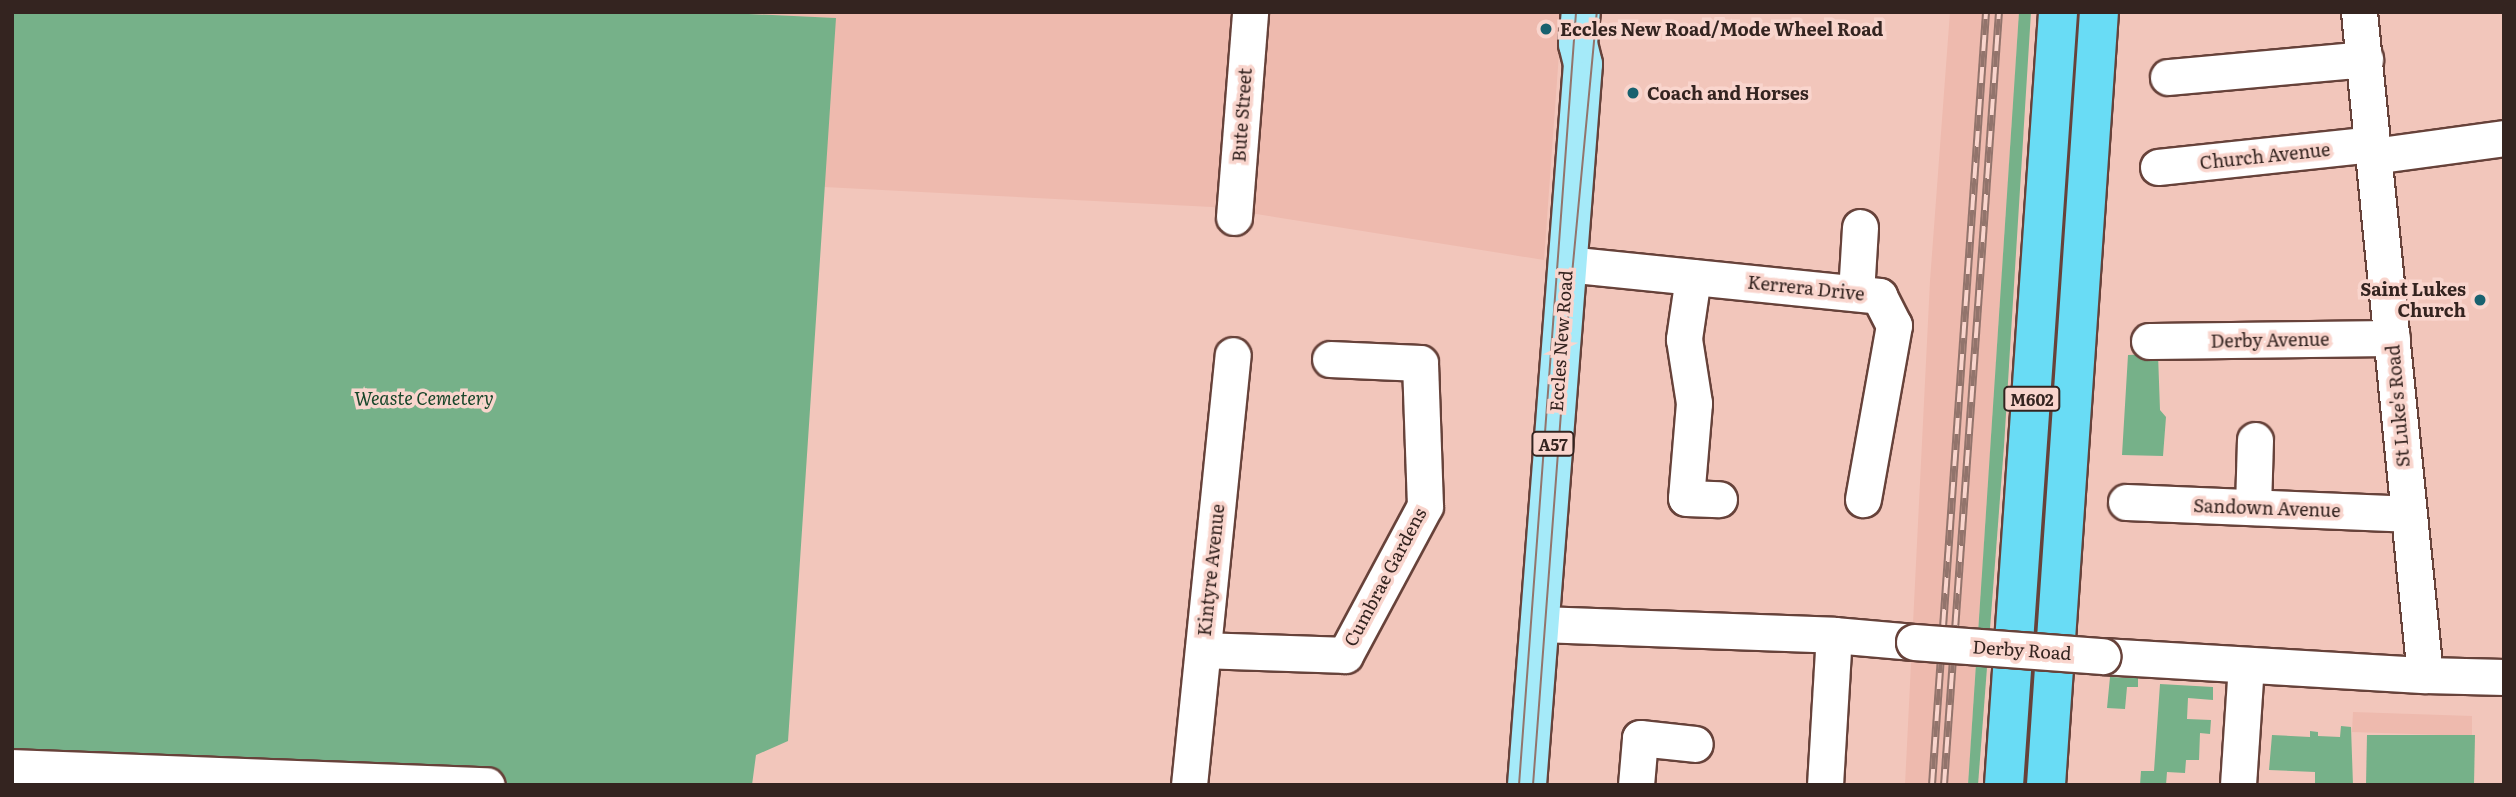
<!DOCTYPE html>
<style>
body{margin:0}
#map{position:relative;width:2516px;height:797px;overflow:hidden;background:#f2c6bb;font-family:Literata,serif}
div>[style]{position:absolute}
.built>*{inset:0;background:#eebaae}
.green>*{inset:0;background:#76b189}
.roads{filter:drop-shadow(2px 0 #67423a) drop-shadow(-2px 0 #67423a) drop-shadow(0 2px #67423a) drop-shadow(0 -2px #67423a)}
.minor>*{height:35px;margin:-17.5px;padding:0 17.5px;transform-origin:17.5px;border-radius:17.5px;background:#fff}
.major>*{height:38px;margin:-19px;padding:0 19px;transform-origin:19px;border-radius:19px;background:#a5eaf9}
.highway>*{height:38px;margin:-19px;padding:0 19px;transform-origin:19px;border-radius:19px;background:#69dcf5}
.tram>*{height:2px;margin:-1px;padding:0 1px;transform-origin:1px;border-radius:1px;background:#92746c}
.rail>*{height:8px;margin-top:-4px;transform-origin:0;background:repeating-linear-gradient(90deg,#f9d5cd 0 16px,#92746c 0 32px);box-sizing:border-box;border-block:2px solid #92746c}
.bridges{filter:drop-shadow(2px 0 #67423a) drop-shadow(-2px 0 #67423a) drop-shadow(0 2px #67423a) drop-shadow(0 -2px #67423a)}
.minor-bridge>*{height:35px;margin:-17.5px;padding:0 17.5px;transform-origin:17.5px;border-radius:17.5px;background:#fff}
.dots>*{width:19px;height:19px;translate:-50% -50%;box-sizing:border-box;border:4px solid #f9d5cd;border-radius:50%}
span{translate:-50% -50%;white-space:nowrap;text-align:center;line-height:1.15;-webkit-text-stroke:7px #f9d5cd;paint-order:stroke}
.shield-label span{padding:2px 5px;background:#f9d5cd;border:2px solid;border-radius:5px;-webkit-text-stroke-width:0}
.shield-label{font-size:16px;color:#342420;font-weight:700}
.poi-label{font-size:18px;color:#342420;font-weight:700}
.left{translate:0 -50%;text-align:left}
.right{translate:-100% -50%;text-align:right}
.street-label{font-size:18px;color:#342420}
.park-label{font-size:18px;color:#18462a;font-style:italic}
.frame{position:absolute;inset:0;border:14px solid #342420;pointer-events:none}
</style>
<div id="map">
<div class="built">
<div style="clip-path:polygon(707px 12px,1562px 12px,1544px 260px,1212px 207px,824px 187px,835px 18px)"></div>
<div style="clip-path:polygon(1950px 12px,2019px 12px,1968px 785px,1905px 785px,1930px 281px)"></div>
<div style="clip-path:polygon(2353px 712px,2472px 716px,2472px 736px,2352px 732px)"></div>
</div>
<div class="green">
<div style="clip-path:polygon(12px 12px,707px 12px,836px 18px,788px 741px,756px 755px,752px 785px,12px 785px)"></div>
<div style="clip-path:polygon(2019px 12px,2031px 12px,2004px 446px,1978px 785px,1968px 785px)"></div>
<div style="clip-path:polygon(2158px 354px,2160px 410px,2166px 417px,2163px 456px,2122px 455px,2128px 355px)"></div>
<div style="clip-path:polygon(2110px 677px,2138px 678px,2138px 687px,2127px 687px,2125px 709px,2107px 708px)"></div>
<div style="clip-path:polygon(2160px 684px,2213px 687px,2213px 700px,2188px 698px,2187px 719px,2211px 720px,2210px 734px,2200px 733px,2199px 760px,2186px 760px,2185px 773px,2167px 772px,2166px 785px,2140px 785px,2141px 771px,2154px 771px)"></div>
<div style="clip-path:polygon(2341px 726px,2351px 727px,2353px 785px,2315px 785px,2315px 772px,2269px 770px,2272px 735px,2310px 737px,2310px 731px,2318px 732px,2318px 736px,2340px 737px)"></div>
<div style="clip-path:polygon(2367px 735px,2475px 735px,2474px 785px,2366px 785px)"></div>
</div>
<div class="roads">
<div class="minor">
<div style="left:2359px;top:12px;width:666px;rotate:84.32deg"></div>
<div style="left:2168px;top:77px;width:198px;rotate:-5.2deg"></div>
<div style="left:2373px;top:156px;width:132px;rotate:-7.8deg"></div>
<div style="left:2158px;top:167px;width:215px;rotate:-6.1deg"></div>
<div style="left:1234px;top:217px;width:206px;rotate:-85.5deg"></div>
<div style="left:1566px;top:264px;width:315px;rotate:5.8deg"></div>
<div style="left:1879px;top:296px;width:33px;rotate:63deg"></div>
<div style="left:1894px;top:325px;width:177px;rotate:100.1deg"></div>
<div style="left:1693px;top:277px;width:63px;rotate:98.3deg"></div>
<div style="left:1684px;top:339px;width:65px;rotate:81.1deg"></div>
<div style="left:1694px;top:403px;width:95px;rotate:94.8deg"></div>
<div style="left:1686px;top:498px;width:33px;rotate:2deg"></div>
<div style="left:1856px;top:293px;width:66px;rotate:-86.5deg"></div>
<div style="left:2149px;top:341px;width:243px;rotate:-0.7deg"></div>
<div style="left:2126px;top:502px;width:282px;rotate:2.4deg"></div>
<div style="left:2253px;top:507px;width:67px;rotate:-88.3deg"></div>
<div style="left:1540px;top:624px;width:294px;rotate:2.1deg"></div>
<div style="left:1834px;top:635px;width:80px;rotate:5deg"></div>
<div style="left:1203px;top:650px;width:142px;rotate:2deg"></div>
<div style="left:1345px;top:655px;width:169px;rotate:-61.8deg"></div>
<div style="left:1425px;top:506px;width:143px;rotate:-92deg"></div>
<div style="left:1420px;top:363px;width:90px;rotate:-177.5deg"></div>
<div style="left:2102px;top:656px;width:324px;rotate:3.4deg"></div>
<div style="left:2425px;top:675px;width:79px;rotate:1.5deg"></div>
<div style="left:12px;top:767px;width:475px;rotate:2.2deg"></div>
<div style="left:1189px;top:785px;width:432px;rotate:-84.2deg"></div>
<div style="left:1636px;top:785px;width:47px;rotate:-85.1deg"></div>
<div style="left:1640px;top:738px;width:55px;rotate:6.2deg"></div>
<div style="left:1825px;top:785px;width:150px;rotate:-86.6deg"></div>
<div style="left:2238px;top:785px;width:120px;rotate:-86.2deg"></div>
</div>
<div class="major">
<div style="left:1527px;top:785px;width:723px;rotate:-85.56deg"></div>
<div style="left:1583px;top:64px;width:21px;rotate:-104deg"></div>
<div style="left:1578px;top:44px;width:32px;rotate:-85deg"></div>
</div>
<div class="highway">
<div style="left:2004px;top:785px;width:775px;rotate:-86deg"></div>
<div style="left:2046px;top:785px;width:775px;rotate:-86.08deg"></div>
</div>
</div>
<div class="tram">
<div style="left:1519px;top:785px;width:775px;rotate:-85.78deg"></div>
<div style="left:1533px;top:785px;width:480px;rotate:-85.7deg"></div>
<div style="left:1569px;top:306px;width:295px;rotate:-84.6deg"></div>
</div>
<div class="rail">
<div style="left:1932px;top:785px;width:775px;rotate:-86deg"></div>
<div style="left:1944px;top:785px;width:775px;rotate:-85.93deg"></div>
</div>
<div class="bridges">
<div class="minor-bridge">
<div style="left:1914px;top:642px;width:189px;rotate:4.3deg"></div>
</div>
</div>
<div class="dots">
<div style="left:1546px;top:29px;background:#18616f"></div>
<div style="left:1633px;top:93px;background:#18616f"></div>
<div style="left:2480px;top:300px;background:#18616f"></div>
</div>
<div class="shield-label">
<span style="left:2032px;top:399px">M602</span>
<span style="left:1553px;top:444px">A57</span>
</div>
<div class="poi-label">
<span class="left" style="left:1560px;top:29px">Eccles New Road/Mode Wheel Road</span>
<span class="left" style="left:1647px;top:93px">Coach and Horses</span>
<span class="right" style="left:2466px;top:300px">Saint Lukes<br>Church</span>
</div>
<div class="street-label">
<span style="left:1242px;top:115px;rotate:-86deg">Bute Street</span>
<span style="left:2265px;top:156px;rotate:-6deg">Church Avenue</span>
<span style="left:1806px;top:288px;rotate:6deg">Kerrera Drive</span>
<span style="left:2270px;top:340px;rotate:-1deg">Derby Avenue</span>
<span style="left:1561px;top:341px;rotate:-86deg">Eccles New Road</span>
<span style="left:2398px;top:406px;rotate:-95deg">St Luke's Road</span>
<span style="left:2267px;top:508px;rotate:2deg">Sandown Avenue</span>
<span style="left:1211px;top:570px;rotate:-84deg">Kintyre Avenue</span>
<span style="left:1385px;top:577px;rotate:-62deg">Cumbrae Gardens</span>
<span style="left:2022px;top:650px;rotate:4deg">Derby Road</span>
</div>
<div class="park-label">
<span style="left:424px;top:398px">Weaste Cemetery</span>
</div>
<div class="frame"></div>
</div>
